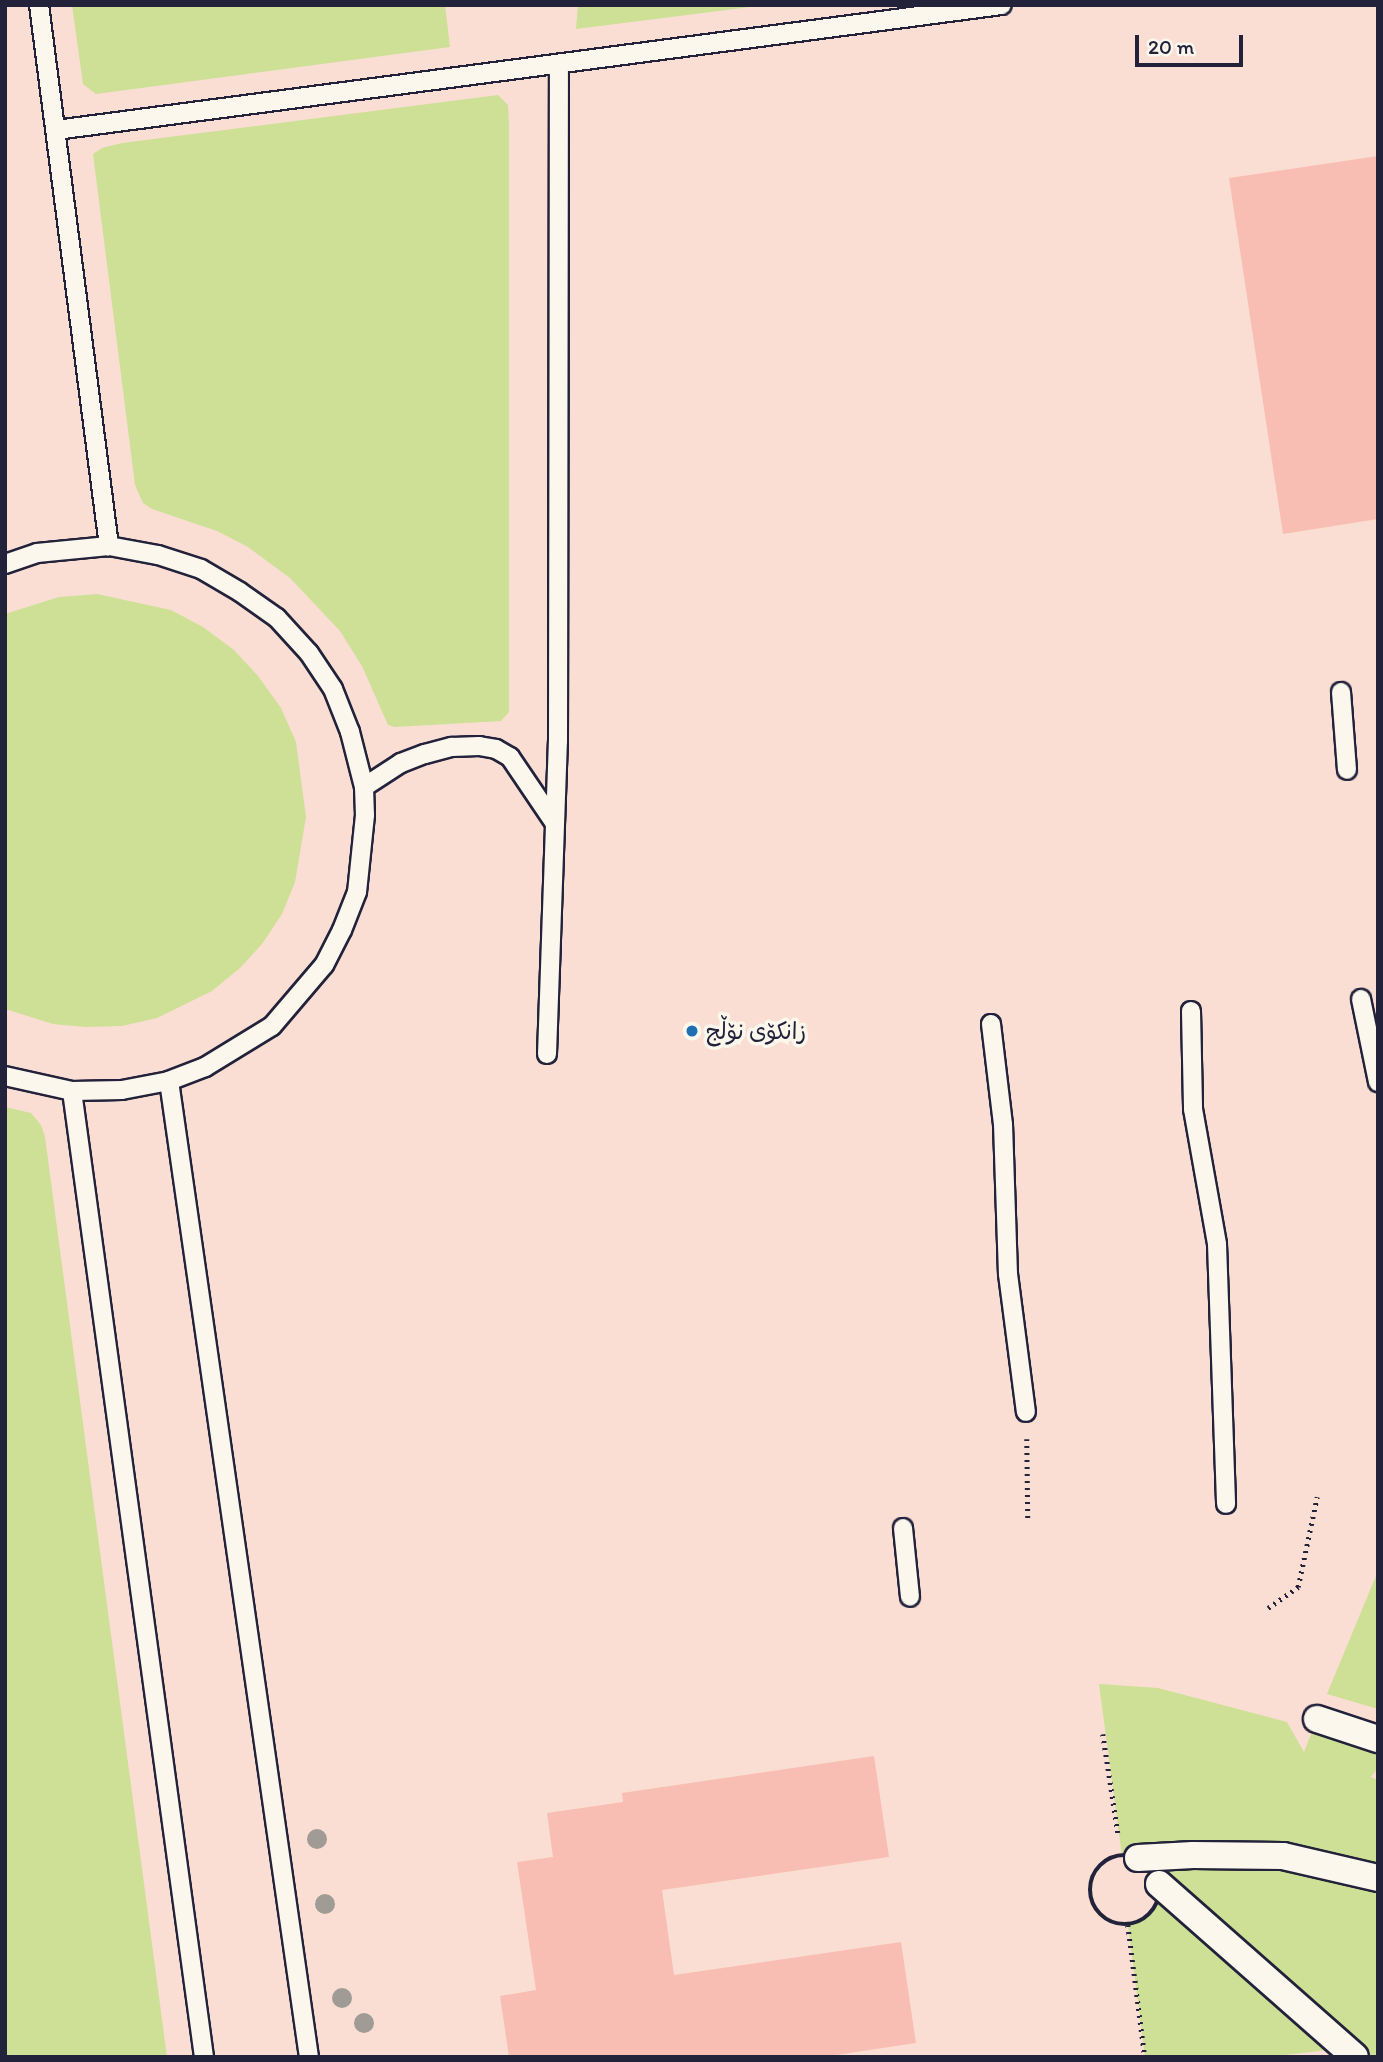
<!DOCTYPE html>
<meta charset="utf-8">
<style>
body{margin:0}
#map{position:relative;width:1383px;height:2062px;overflow:hidden;background:#fbece1;font-family:Itim,"Playpen Sans Arabic",sans-serif}
div>[style]{position:absolute}
.built>*{inset:0;background:#faded3}
.green>*{inset:0;background:#cde095}
.building>*{inset:0;background:#f9beb3}
.path>*{height:4.5px;margin-top:-2.25px;transform-origin:0;background:repeating-linear-gradient(90deg,#22223b 0 2px,transparent 0 7px)}
.path>.ring{margin:-2.25px;padding:0;box-sizing:content-box;background:none;border:4.5px solid #22223b;border-radius:50%}
.roads{filter:drop-shadow(2px 0 #22223b) drop-shadow(-2px 0 #22223b) drop-shadow(0 2px #22223b) drop-shadow(0 -2px #22223b)}
.service>*{height:18px;margin:-9px;padding:0 9px;transform-origin:9px;border-radius:9px;background:#fbf7ec}
.pedestrian>*{height:26px;margin:-13px;padding:0 13px;transform-origin:13px;border-radius:13px;background:#fbf7ec}
.trees>*{width:20px;height:20px;margin:-10px;border-radius:50%;background:#a09c95}
.dots>*{width:19px;height:19px;translate:-50% -50%;box-sizing:border-box;border:4px solid #fbf7ec;border-radius:50%}
span{translate:-50% -50%;white-space:nowrap;text-align:center;line-height:1.15;-webkit-text-stroke:7px #fbf7ec;paint-order:stroke}
.poi-label{font-size:23px;color:#22223b}
.left{translate:0 -50%;text-align:left}
.frame{position:absolute;inset:0;border:7px solid #22223b;pointer-events:none}
.scale{position:absolute;left:1135px;top:35px;width:108px;height:32px;box-sizing:border-box;border:4px solid #22223b;border-top:0;padding-left:9px;font-size:21px;line-height:24px;white-space:nowrap;color:#22223b;-webkit-text-stroke:5px #fbf7ec;paint-order:stroke}
</style>
<div id="map">
<div class="built">
<div style="clip-path:polygon(5px 5px,1378px 5px,1378px 2057px,5px 2057px)"></div>
</div>
<div class="green">
<div style="clip-path:polygon(72px 5px,445px 5px,450px 47px,96px 94px,83px 84px)"></div>
<div style="clip-path:polygon(578px 5px,766px 5px,576px 29px)"></div>
<div style="clip-path:polygon(498px 95px,508px 105px,509px 125px,509px 712px,501px 721px,395px 727px,388px 725px,362px 666px,340px 631px,290px 578px,248px 547px,217px 531px,152px 509px,143px 503px,135px 485px,93px 154px,102px 148px,122px 143px)"></div>
<div style="clip-path:polygon(97px 594px,171px 610px,203px 627px,234px 650px,258px 676px,281px 708px,296px 742px,306px 817px,295px 882px,282px 914px,262px 944px,240px 968px,212px 991px,157px 1018px,122px 1026px,85px 1027px,53px 1024px,5px 1009px,5px 614px,59px 597px)"></div>
<div style="clip-path:polygon(5px 1107px,31px 1113px,41px 1125px,45px 1137px,167px 2057px,5px 2057px)"></div>
<div style="clip-path:polygon(1378px 1571px,1378px 1709px,1327px 1694px)"></div>
<div style="clip-path:polygon(1099px 1684px,1158px 1688px,1287px 1722px,1304px 1752px,1317px 1719px,1378px 1739px,1378px 1768px,1371px 1777px,1378px 1780px,1378px 2057px,1355px 2057px,1345px 2048px,1268px 2057px,1145px 2057px,1128px 1925px,1145px 1919px,1153px 1911px,1158px 1901px,1159px 1884px,1152px 1868px,1138px 1858px,1122px 1856px)"></div>
</div>
<div class="building">
<div style="clip-path:polygon(1378px 156px,1378px 519px,1283px 534px,1229px 178px)"></div>
<div style="clip-path:polygon(874px 1756px,889px 1857px,662px 1890px,674px 1975px,901px 1942px,916px 2043px,823px 2057px,509px 2057px,500px 1996px,536px 1990px,517px 1862px,553px 1857px,547px 1813px,623px 1802px,622px 1793px)"></div>
</div>
<div class="path">
<div style="left:1027px;top:1439px;width:79px;rotate:89.3deg"></div>
<div style="left:1268px;top:1608px;width:37px;rotate:-35deg"></div>
<div style="left:1298px;top:1587px;width:92px;rotate:-78.1deg"></div>
<div style="left:1103px;top:1734px;width:100px;rotate:81.4deg"></div>
<div class="ring" style="left:1090px;top:1855px;width:65.5px;height:65.5px"></div>
<div style="left:1128px;top:1925px;width:133px;rotate:82.7deg"></div>
</div>
<div class="roads">
<div class="service">
<div style="left:39px;top:5px;width:546px;rotate:82.63deg"></div>
<div style="left:56px;top:130px;width:954px;rotate:-7.53deg"></div>
<div style="left:5px;top:564px;width:34px;rotate:-19deg"></div>
<div style="left:37px;top:553px;width:72px;rotate:-5.6deg"></div>
<div style="left:109px;top:546px;width:50px;rotate:10.4deg"></div>
<div style="left:158px;top:555px;width:45px;rotate:18deg"></div>
<div style="left:201px;top:569px;width:45px;rotate:30.5deg"></div>
<div style="left:240px;top:592px;width:45px;rotate:35.1deg"></div>
<div style="left:277px;top:618px;width:47px;rotate:47.6deg"></div>
<div style="left:309px;top:653px;width:43px;rotate:56.3deg"></div>
<div style="left:333px;top:689px;width:46px;rotate:68.4deg"></div>
<div style="left:350px;top:732px;width:57px;rotate:75.7deg"></div>
<div style="left:364px;top:787px;width:28px;rotate:88deg"></div>
<div style="left:365px;top:815px;width:77px;rotate:95.9deg"></div>
<div style="left:357px;top:892px;width:41px;rotate:111.5deg"></div>
<div style="left:342px;top:930px;width:39px;rotate:117deg"></div>
<div style="left:324px;top:965px;width:80px;rotate:130.4deg"></div>
<div style="left:272px;top:1026px;width:79px;rotate:148.5deg"></div>
<div style="left:205px;top:1067px;width:39px;rotate:159deg"></div>
<div style="left:169px;top:1081px;width:48px;rotate:169.2deg"></div>
<div style="left:122px;top:1090px;width:50px;rotate:178.9deg"></div>
<div style="left:72px;top:1091px;width:69px;rotate:-167.4deg"></div>
<div style="left:1341px;top:692px;width:78px;rotate:85.6deg"></div>
<div style="left:364px;top:787px;width:44px;rotate:-33deg"></div>
<div style="left:401px;top:763px;width:26px;rotate:-21deg"></div>
<div style="left:425px;top:754px;width:28px;rotate:-15deg"></div>
<div style="left:452px;top:747px;width:27px;rotate:-2deg"></div>
<div style="left:479px;top:746px;width:17px;rotate:10deg"></div>
<div style="left:496px;top:749px;width:16px;rotate:30deg"></div>
<div style="left:510px;top:757px;width:78px;rotate:55.9deg"></div>
<div style="left:1361px;top:999px;width:85px;rotate:78.4deg"></div>
<div style="left:1191px;top:1011px;width:98px;rotate:88.8deg"></div>
<div style="left:1193px;top:1109px;width:137px;rotate:79.9deg"></div>
<div style="left:1217px;top:1244px;width:260px;rotate:88deg"></div>
<div style="left:991px;top:1024px;width:101px;rotate:83.2deg"></div>
<div style="left:1003px;top:1124px;width:150px;rotate:88.1deg"></div>
<div style="left:1008px;top:1274px;width:139px;rotate:82.6deg"></div>
<div style="left:547px;top:1054px;width:313px;rotate:-88deg"></div>
<div style="left:558px;top:741px;width:677px;rotate:-89.92deg"></div>
<div style="left:169px;top:1081px;width:986px;rotate:81.84deg"></div>
<div style="left:72px;top:1091px;width:975px;rotate:82.22deg"></div>
<div style="left:903px;top:1528px;width:69px;rotate:84.2deg"></div>
</div>
<div class="pedestrian">
<div style="left:1317px;top:1719px;width:64px;rotate:18.2deg"></div>
<div style="left:1138px;top:1858px;width:55px;rotate:-3.1deg"></div>
<div style="left:1193px;top:1855px;width:90px;rotate:0.6deg"></div>
<div style="left:1283px;top:1856px;width:98px;rotate:13deg"></div>
<div style="left:1159px;top:1884px;width:261px;rotate:41.4deg"></div>
</div>
</div>
<div class="trees">
<div style="left:317px;top:1839px"></div>
<div style="left:325px;top:1904px"></div>
<div style="left:342px;top:1998px"></div>
<div style="left:364px;top:2023px"></div>
</div>
<div class="dots">
<div style="left:692px;top:1031px;background:#1f6fb2"></div>
</div>
<div class="poi-label">
<span class="left" style="left:706px;top:1031px">زانکۆی نۆڵج</span>
</div>
<div class="frame"></div>
<div class="scale">20 m</div>
</div>
